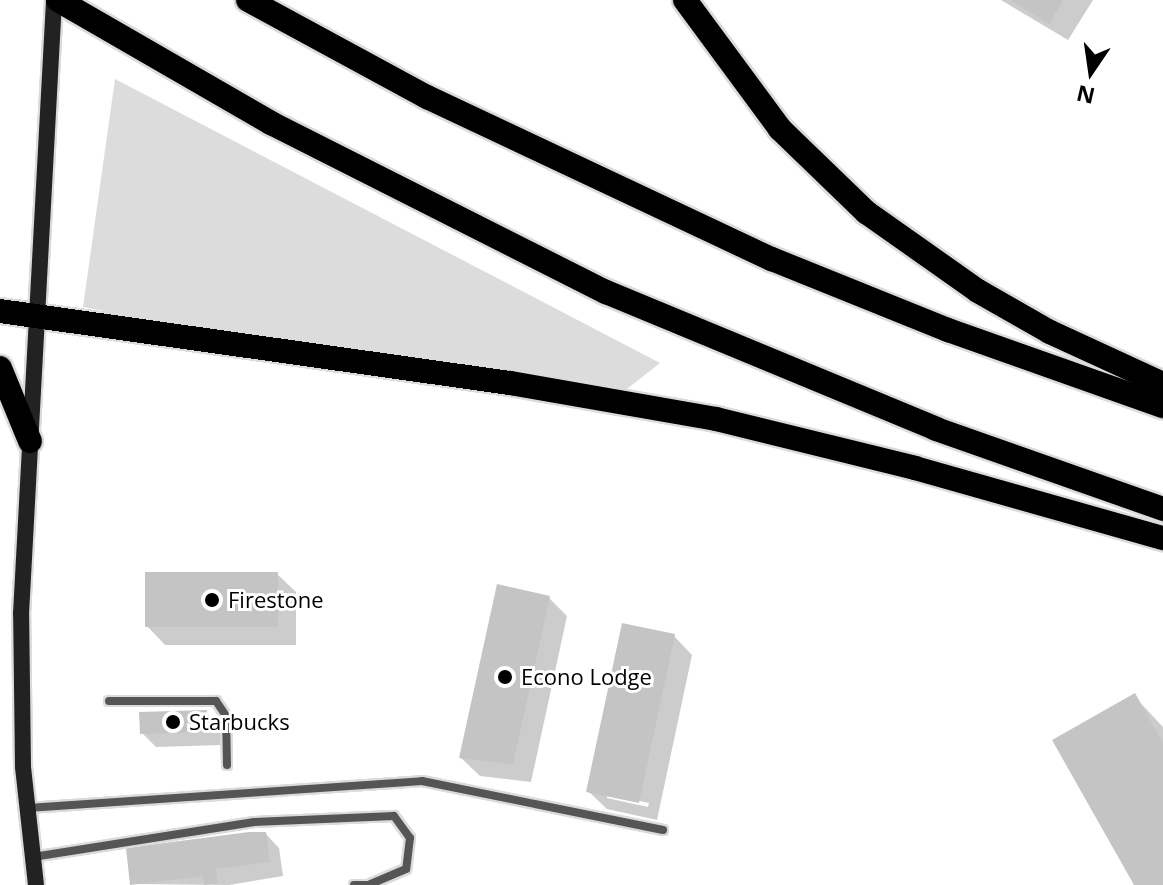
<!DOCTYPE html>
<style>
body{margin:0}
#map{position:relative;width:1163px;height:885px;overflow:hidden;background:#fff;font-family:"Open Sans",sans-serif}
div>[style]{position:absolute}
.green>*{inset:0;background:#dcdcdc}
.shadow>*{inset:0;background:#0003}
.building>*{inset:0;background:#c4c4c4}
.roads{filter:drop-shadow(2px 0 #dbdbdb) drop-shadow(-2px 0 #dbdbdb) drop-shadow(0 2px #dbdbdb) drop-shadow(0 -2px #dbdbdb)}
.service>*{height:8px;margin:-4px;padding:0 4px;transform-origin:4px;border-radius:4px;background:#555}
.secondary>*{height:16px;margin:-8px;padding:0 8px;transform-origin:8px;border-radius:8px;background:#222}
.motorway>*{height:24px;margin:-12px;padding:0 12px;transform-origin:12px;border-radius:12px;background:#000}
.dots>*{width:22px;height:22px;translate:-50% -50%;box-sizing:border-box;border:4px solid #fff;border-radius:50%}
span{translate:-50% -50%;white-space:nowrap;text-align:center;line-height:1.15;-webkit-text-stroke:6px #fff;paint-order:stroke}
.poi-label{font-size:22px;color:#000}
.left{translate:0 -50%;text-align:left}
.north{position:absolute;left:1051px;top:32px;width:80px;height:80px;-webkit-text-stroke:6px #fff;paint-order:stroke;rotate:193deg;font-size:22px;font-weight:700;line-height:32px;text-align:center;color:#000}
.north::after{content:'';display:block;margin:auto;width:28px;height:36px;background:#000;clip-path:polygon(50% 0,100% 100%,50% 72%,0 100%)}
</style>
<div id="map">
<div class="green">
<div style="clip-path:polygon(115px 79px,660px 363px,613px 400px,341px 358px,83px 307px)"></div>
</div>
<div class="shadow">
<div style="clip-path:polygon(1001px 0,1093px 0,1068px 40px)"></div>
<div style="clip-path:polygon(277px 574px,296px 592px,296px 645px,165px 645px,147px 626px)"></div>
<div style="clip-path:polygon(549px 598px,567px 616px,531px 782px,480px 776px,461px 758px)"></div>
<div style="clip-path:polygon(evenodd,674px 636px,692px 655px,657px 820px,607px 809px,588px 791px,674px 636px,607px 794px,649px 803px,648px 807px,607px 798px,607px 794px)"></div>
<div style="clip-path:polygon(1134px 696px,1163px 727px,1163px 885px,1137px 885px)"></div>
<div style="clip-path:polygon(206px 712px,220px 726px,221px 745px,156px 747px,142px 733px)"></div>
<div style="clip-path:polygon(266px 834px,279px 848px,283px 876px,229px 885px,132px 884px)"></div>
</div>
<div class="building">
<div style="clip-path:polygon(1010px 0,1063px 0,1049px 24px)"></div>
<div style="clip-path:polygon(145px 572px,278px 572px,278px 627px,145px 627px)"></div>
<div style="clip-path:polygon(497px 584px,550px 596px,513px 764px,459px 758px)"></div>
<div style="clip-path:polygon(622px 623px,675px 634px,639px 803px,586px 792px)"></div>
<div style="clip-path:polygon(1135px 693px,1163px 743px,1163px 885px,1134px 885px,1052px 740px)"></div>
<div style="clip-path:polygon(207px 710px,208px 732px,140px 734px,139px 712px)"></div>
<div style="clip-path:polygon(249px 832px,266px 832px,270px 862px,216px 869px,218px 883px,204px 885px,203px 876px,130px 885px,126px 848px)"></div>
</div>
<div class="roads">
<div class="service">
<div style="left:109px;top:701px;width:107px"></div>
<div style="left:216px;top:701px;width:18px;rotate:56deg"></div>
<div style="left:226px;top:716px;width:49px;rotate:88.8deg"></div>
<div style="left:28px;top:808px;width:395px;rotate:-3.9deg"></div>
<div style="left:422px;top:781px;width:246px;rotate:11.5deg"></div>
<div style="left:33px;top:857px;width:224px;rotate:-9deg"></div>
<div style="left:254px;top:822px;width:140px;rotate:-2.5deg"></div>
<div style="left:394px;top:816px;width:27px;rotate:54deg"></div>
<div style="left:410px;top:838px;width:31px;rotate:97deg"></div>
<div style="left:406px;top:869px;width:39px;rotate:157deg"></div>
<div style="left:354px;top:885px;width:16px"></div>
</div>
<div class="secondary">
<div style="left:36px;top:885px;width:119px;rotate:-96.3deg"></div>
<div style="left:23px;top:767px;width:153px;rotate:-90.7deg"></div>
<div style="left:21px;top:614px;width:615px;rotate:-86.92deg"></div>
</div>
<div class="motorway">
<div style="left:58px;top:0;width:246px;rotate:30deg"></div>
<div style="left:271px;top:123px;width:375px;rotate:26.8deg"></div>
<div style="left:606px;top:292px;width:357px;rotate:22.5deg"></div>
<div style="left:936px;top:429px;width:241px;rotate:19.4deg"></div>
<div style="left:248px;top:0;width:204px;rotate:28.5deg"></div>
<div style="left:427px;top:97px;width:381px;rotate:25.2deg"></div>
<div style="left:772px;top:259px;width:190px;rotate:22deg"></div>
<div style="left:948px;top:330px;width:228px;rotate:19.5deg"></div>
<div style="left:685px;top:0;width:160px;rotate:53.6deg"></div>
<div style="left:780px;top:129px;width:120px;rotate:44deg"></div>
<div style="left:866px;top:212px;width:137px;rotate:35.2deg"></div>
<div style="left:978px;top:291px;width:83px;rotate:29.7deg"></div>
<div style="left:1050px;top:332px;width:124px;rotate:24.7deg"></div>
<div style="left:0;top:311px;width:515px;rotate:8.04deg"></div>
<div style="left:510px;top:383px;width:209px;rotate:9.9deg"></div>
<div style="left:716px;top:419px;width:205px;rotate:13.8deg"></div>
<div style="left:915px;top:468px;width:258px;rotate:15.8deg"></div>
<div style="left:0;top:368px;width:79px;rotate:67.7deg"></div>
</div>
</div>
<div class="dots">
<div style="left:212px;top:600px;background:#000"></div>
<div style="left:505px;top:677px;background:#000"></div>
<div style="left:173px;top:722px;background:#000"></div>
</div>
<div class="poi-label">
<span class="left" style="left:228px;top:600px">Firestone</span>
<span class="left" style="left:521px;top:677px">Econo Lodge</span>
<span class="left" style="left:189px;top:722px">Starbucks</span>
</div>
<div class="north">N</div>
</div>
